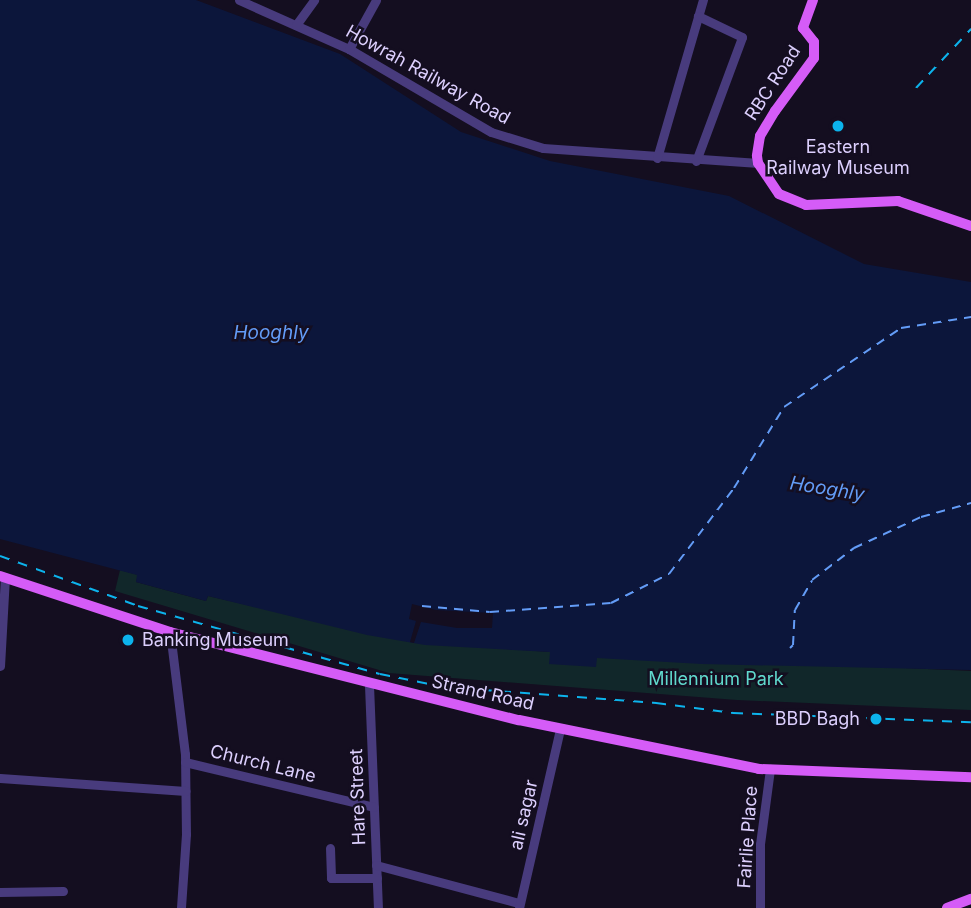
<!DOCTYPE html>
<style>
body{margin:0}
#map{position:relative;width:971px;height:908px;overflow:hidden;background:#140e20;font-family:Inter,sans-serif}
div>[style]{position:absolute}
.green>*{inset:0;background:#11272a}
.water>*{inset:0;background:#0c163b}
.pier>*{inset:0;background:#140e20}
.ferry>*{height:2px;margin-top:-1px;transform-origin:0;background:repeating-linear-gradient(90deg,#639cf7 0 9px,transparent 0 16px)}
.minor>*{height:9px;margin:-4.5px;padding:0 4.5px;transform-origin:4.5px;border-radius:4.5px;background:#483b7d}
.major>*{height:10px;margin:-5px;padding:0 5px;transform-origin:5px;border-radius:5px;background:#d55cf7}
.rail>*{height:2px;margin-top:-1px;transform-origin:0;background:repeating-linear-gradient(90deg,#0cb3ec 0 10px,transparent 0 19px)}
.dots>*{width:19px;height:19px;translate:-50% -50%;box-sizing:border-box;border:4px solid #140e20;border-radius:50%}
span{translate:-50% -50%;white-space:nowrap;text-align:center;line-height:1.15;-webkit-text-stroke:5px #140e20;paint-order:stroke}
.street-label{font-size:18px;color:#dccffd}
.poi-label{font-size:18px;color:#dccffd}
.left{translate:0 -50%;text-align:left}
.right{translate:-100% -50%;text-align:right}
.park-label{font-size:18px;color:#60d9cd}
.water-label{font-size:19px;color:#639cf7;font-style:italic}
</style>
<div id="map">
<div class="green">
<div style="clip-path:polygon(120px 570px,138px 575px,136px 582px,206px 601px,208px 596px,410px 642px,550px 652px,971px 671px,971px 710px,737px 700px,389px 673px,115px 591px)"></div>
</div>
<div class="water">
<div style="clip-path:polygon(0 0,196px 0,340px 54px,461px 132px,550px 161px,729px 196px,864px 264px,971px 282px,971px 670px,702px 664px,597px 658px,596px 667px,549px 664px,550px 652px,425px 645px,367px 635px,208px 596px,206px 601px,136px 582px,137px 575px,0 539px)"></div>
</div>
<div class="pier">
<div style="clip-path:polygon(412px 604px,436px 610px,493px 613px,492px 628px,457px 628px,421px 622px,414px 643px,410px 642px,416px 621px,409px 619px)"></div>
</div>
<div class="ferry">
<div style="left:422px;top:606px;width:68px;rotate:5deg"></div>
<div style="left:490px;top:612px;width:121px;rotate:-4.3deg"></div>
<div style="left:611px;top:603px;width:65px;rotate:-26.6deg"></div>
<div style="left:669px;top:574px;width:108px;rotate:-52.9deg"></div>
<div style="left:734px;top:488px;width:95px;rotate:-58.3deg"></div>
<div style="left:784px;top:407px;width:141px;rotate:-34deg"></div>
<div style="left:901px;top:328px;width:71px;rotate:-8.9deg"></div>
<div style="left:790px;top:648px;width:4px;rotate:-45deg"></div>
<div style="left:793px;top:645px;width:35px;rotate:-87deg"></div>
<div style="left:795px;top:610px;width:34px;rotate:-60deg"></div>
<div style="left:812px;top:580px;width:53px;rotate:-37.3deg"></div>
<div style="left:854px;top:548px;width:74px;rotate:-24.8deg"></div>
<div style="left:921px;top:517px;width:52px;rotate:-15.6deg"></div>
</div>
<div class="minor">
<div style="left:239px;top:0;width:120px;rotate:24deg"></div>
<div style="left:349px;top:49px;width:164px;rotate:30.3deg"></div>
<div style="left:491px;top:132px;width:54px;rotate:17.1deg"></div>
<div style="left:543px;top:148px;width:216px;rotate:4deg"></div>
<div style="left:296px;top:25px;width:31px;rotate:-54deg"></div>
<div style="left:349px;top:49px;width:56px;rotate:-61.1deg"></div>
<div style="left:657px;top:158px;width:165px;rotate:-73.8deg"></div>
<div style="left:696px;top:161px;width:132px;rotate:-69.6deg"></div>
<div style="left:742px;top:37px;width:49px;rotate:-154.5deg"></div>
<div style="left:170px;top:632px;width:123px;rotate:83deg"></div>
<div style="left:185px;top:754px;width:80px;rotate:89.3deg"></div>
<div style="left:186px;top:834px;width:74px;rotate:93.9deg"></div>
<div style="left:0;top:666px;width:89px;rotate:-86.8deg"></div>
<div style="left:369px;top:685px;width:223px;rotate:87.7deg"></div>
<div style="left:185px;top:762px;width:194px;rotate:13.4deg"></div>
<div style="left:0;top:778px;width:186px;rotate:4deg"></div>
<div style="left:330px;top:848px;width:30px;rotate:88deg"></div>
<div style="left:331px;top:878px;width:46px"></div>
<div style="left:376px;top:865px;width:148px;rotate:14.9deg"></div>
<div style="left:0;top:892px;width:63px;rotate:-0.9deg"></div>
<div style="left:519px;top:908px;width:184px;rotate:-77.1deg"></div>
<div style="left:760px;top:908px;width:64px;rotate:-90deg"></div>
<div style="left:760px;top:844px;width:76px;rotate:-82.4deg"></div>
</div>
<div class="major">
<div style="left:813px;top:0;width:30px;rotate:110deg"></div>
<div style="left:803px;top:28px;width:18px;rotate:52deg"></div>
<div style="left:814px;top:42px;width:16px;rotate:90deg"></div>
<div style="left:814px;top:58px;width:66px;rotate:126.3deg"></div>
<div style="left:775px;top:111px;width:29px;rotate:121deg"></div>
<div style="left:760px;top:136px;width:20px;rotate:99deg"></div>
<div style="left:757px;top:156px;width:7px;rotate:82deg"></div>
<div style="left:758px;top:163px;width:37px;rotate:56deg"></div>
<div style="left:779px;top:194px;width:29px;rotate:22deg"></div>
<div style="left:806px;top:205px;width:92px;rotate:-2.5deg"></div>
<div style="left:898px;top:201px;width:77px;rotate:18.9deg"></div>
<div style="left:0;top:576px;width:179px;rotate:18.2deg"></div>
<div style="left:170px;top:632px;width:360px;rotate:14.2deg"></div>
<div style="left:519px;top:720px;width:245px;rotate:11.5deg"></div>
<div style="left:759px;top:769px;width:212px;rotate:2.2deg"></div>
<div style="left:947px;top:908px;width:26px;rotate:-21deg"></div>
</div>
<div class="rail">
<div style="left:916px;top:88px;width:81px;rotate:-47deg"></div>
<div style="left:0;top:556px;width:147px;rotate:19.9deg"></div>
<div style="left:138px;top:606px;width:251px;rotate:15.7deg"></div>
<div style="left:380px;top:674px;width:65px;rotate:11.5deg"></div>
<div style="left:444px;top:687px;width:213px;rotate:4.3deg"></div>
<div style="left:656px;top:703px;width:78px;rotate:7.4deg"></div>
<div style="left:733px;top:713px;width:238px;rotate:2.2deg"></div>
</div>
<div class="dots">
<div style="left:838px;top:126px;background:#0cb3ec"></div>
<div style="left:128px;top:640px;background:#0cb3ec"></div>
<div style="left:876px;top:719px;background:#0cb3ec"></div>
</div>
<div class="street-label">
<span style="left:428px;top:75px;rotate:29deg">Howrah Railway Road</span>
<span style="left:773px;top:83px;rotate:-57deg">RBC Road</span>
<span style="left:483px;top:693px;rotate:13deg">Strand Road</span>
<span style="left:263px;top:764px;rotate:14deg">Church Lane</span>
<span style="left:358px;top:797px;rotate:-92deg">Hare Street</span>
<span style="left:524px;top:815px;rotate:-77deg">ali sagar</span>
<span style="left:748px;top:837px;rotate:-86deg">Fairlie Place</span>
</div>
<div class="poi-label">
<span style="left:838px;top:158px">Eastern<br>Railway Museum</span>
<span class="left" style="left:142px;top:640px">Banking Museum</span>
<span class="right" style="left:860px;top:719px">BBD Bagh</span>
</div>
<div class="park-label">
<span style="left:716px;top:679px">Millennium Park</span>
</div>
<div class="water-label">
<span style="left:271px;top:333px">Hooghly</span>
<span style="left:827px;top:489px;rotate:9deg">Hooghly</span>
</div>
</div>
